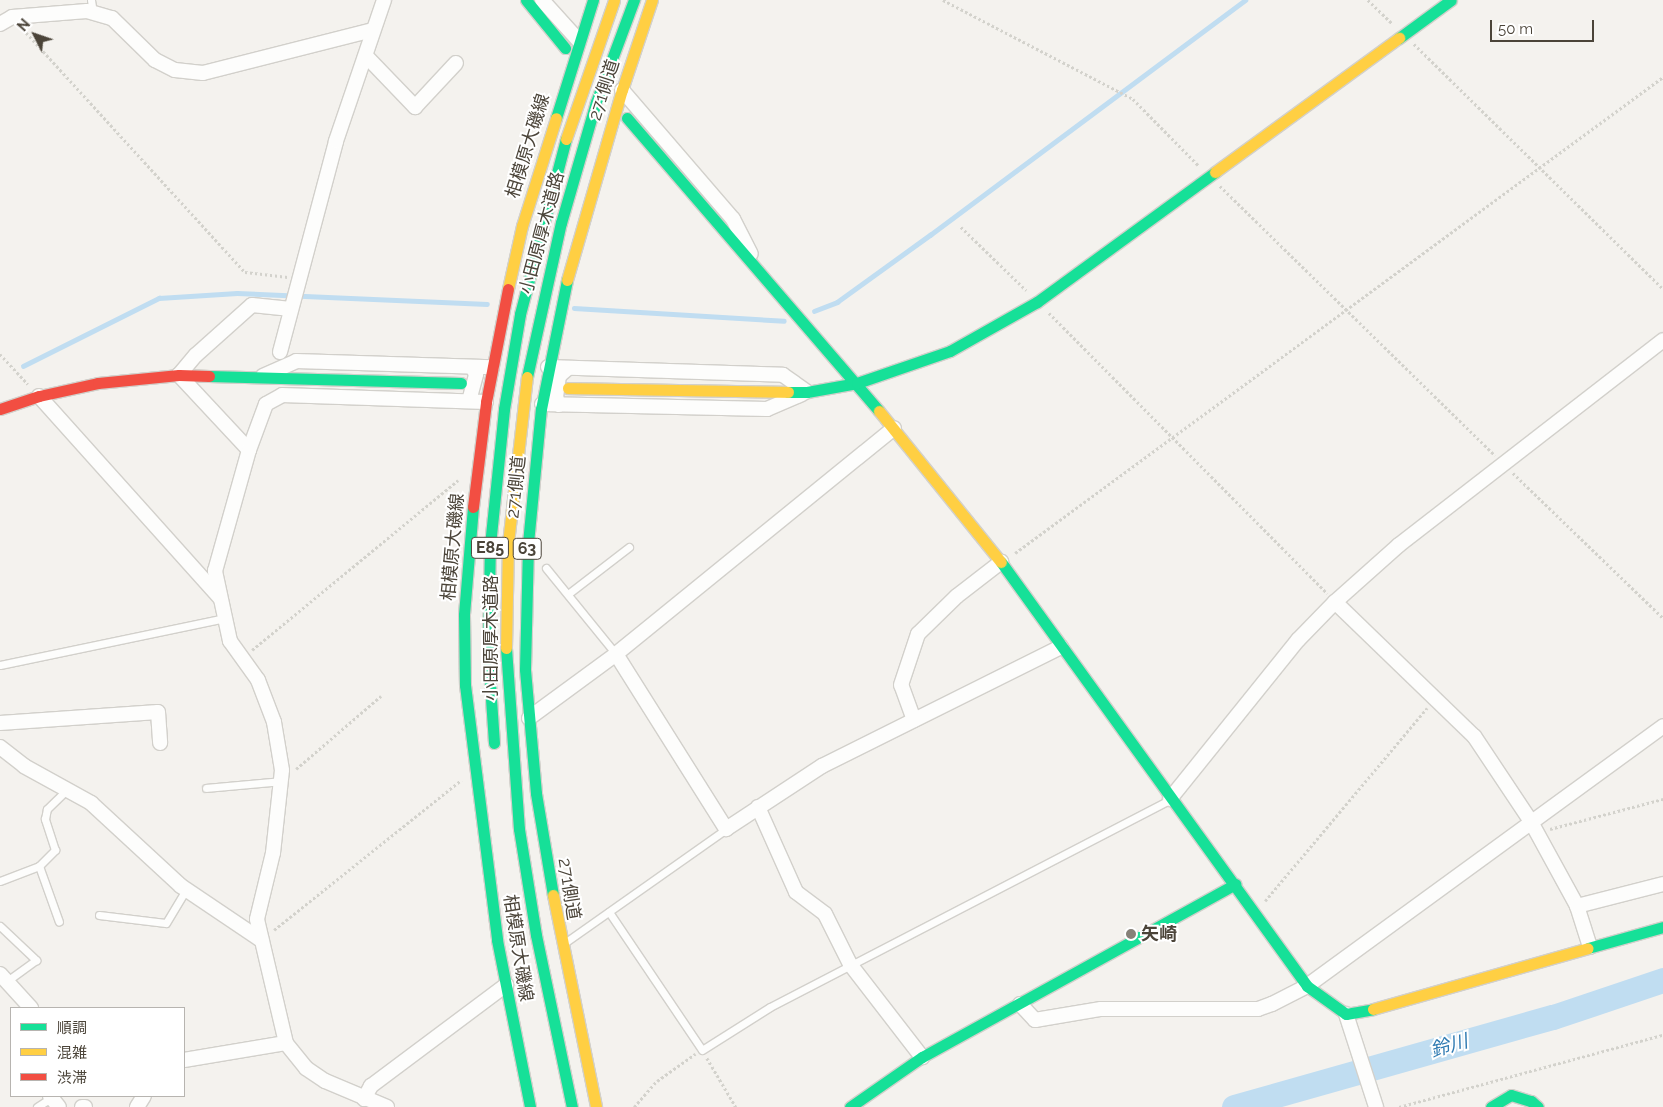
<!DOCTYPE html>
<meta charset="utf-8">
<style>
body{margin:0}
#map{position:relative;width:1663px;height:1107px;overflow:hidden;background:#f4f2ee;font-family:Raleway,"Noto Sans JP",sans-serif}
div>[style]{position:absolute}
.stream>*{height:4.5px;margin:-2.25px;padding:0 2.25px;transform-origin:2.25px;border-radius:2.25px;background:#c0ddf1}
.river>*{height:25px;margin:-12.5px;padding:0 12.5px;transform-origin:12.5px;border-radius:12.5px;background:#c0ddf1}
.path>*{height:2.5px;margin-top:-1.25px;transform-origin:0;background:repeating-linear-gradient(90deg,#d3d2cc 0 2.5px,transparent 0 5px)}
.roads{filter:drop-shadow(1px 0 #d2d0cb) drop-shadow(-1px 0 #d2d0cb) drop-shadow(0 1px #d2d0cb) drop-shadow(0 -1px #d2d0cb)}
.lane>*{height:7px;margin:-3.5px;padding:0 3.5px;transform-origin:3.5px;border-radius:3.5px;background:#fdfdfc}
.street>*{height:14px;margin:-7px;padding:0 7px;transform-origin:7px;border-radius:7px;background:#fdfdfc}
.fast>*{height:11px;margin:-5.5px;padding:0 5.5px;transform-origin:5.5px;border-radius:5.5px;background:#16e098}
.slow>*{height:11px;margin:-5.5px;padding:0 5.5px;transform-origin:5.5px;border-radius:5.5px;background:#ffcf43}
.jam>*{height:11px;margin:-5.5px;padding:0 5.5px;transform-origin:5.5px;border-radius:5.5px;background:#f24e42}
.dots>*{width:14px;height:14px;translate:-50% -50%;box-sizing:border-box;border:2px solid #fff;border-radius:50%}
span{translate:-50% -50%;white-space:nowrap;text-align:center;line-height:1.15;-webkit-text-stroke:4px #fff;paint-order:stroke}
.shield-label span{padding:1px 4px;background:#fff;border:1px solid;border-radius:4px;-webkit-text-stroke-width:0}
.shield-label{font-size:16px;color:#4b4439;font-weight:700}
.street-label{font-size:18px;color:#4b4439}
.poi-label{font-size:18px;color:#4b4439;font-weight:700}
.left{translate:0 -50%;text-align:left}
.water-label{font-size:19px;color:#2e7ab2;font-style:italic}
.legend{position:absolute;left:10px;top:1007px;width:175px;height:90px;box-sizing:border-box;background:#fff;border:1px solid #b7b4b0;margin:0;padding:6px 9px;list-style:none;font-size:15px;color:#4b4439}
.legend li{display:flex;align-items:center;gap:10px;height:25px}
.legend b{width:25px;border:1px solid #b7b4b0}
.north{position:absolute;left:10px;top:10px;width:50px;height:50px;-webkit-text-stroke:4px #fff;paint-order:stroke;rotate:311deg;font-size:14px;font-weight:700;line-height:20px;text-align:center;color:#4b4439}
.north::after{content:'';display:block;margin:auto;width:18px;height:22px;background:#4b4439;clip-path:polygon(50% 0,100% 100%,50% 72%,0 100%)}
.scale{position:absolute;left:1490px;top:20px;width:104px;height:22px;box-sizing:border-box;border:2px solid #4b4439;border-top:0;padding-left:6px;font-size:15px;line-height:18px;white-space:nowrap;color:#4b4439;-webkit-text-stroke:4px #fff;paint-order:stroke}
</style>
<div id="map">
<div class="stream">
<div style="left:574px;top:308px;width:210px;rotate:3.5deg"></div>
<div style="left:814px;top:311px;width:25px;rotate:-21deg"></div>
<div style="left:837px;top:302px;width:115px;rotate:-35.8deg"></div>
<div style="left:930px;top:235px;width:393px;rotate:-36.7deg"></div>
<div style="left:23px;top:366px;width:152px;rotate:-26.6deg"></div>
<div style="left:159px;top:298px;width:78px;rotate:-3.7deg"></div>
<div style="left:237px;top:293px;width:250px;rotate:2.5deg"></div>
</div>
<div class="river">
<div style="left:1234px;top:1107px;width:331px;rotate:-15.8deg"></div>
<div style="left:1553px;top:1017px;width:116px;rotate:-18.6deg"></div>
</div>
<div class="path">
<div style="left:943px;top:0;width:214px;rotate:27.5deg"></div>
<div style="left:1133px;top:99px;width:93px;rotate:45.4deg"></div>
<div style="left:1368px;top:0;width:33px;rotate:44deg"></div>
<div style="left:23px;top:29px;width:329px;rotate:47.6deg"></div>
<div style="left:245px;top:272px;width:43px;rotate:6.6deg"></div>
<div style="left:1414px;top:44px;width:349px;rotate:44.5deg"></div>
<div style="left:1220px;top:186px;width:385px;rotate:44.4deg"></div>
<div style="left:961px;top:227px;width:91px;rotate:44.1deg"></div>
<div style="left:1049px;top:313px;width:395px;rotate:45.2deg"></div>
<div style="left:0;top:354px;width:41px;rotate:47deg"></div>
<div style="left:1513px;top:473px;width:209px;rotate:44deg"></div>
<div style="left:1015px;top:553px;width:804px;rotate:-36.3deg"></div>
<div style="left:252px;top:650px;width:267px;rotate:-39.5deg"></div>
<div style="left:296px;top:769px;width:112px;rotate:-40.7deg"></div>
<div style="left:1550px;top:829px;width:117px;rotate:-14.9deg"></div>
<div style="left:1265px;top:901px;width:252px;rotate:-50deg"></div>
<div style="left:274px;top:930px;width:240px;rotate:-38.7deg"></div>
<div style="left:707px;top:1058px;width:57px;rotate:59.4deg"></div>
<div style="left:634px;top:1107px;width:35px;rotate:-49deg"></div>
<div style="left:657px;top:1081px;width:47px;rotate:-35.4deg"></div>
<div style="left:1399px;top:1107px;width:274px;rotate:-15.3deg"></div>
</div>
<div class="roads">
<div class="lane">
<div style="left:91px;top:0;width:13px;rotate:81deg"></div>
<div style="left:546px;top:568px;width:111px;rotate:50.9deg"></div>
<div style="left:568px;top:594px;width:77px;rotate:-37.6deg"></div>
<div style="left:0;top:665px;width:230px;rotate:-11.8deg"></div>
<div style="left:206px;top:788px;width:76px;rotate:-5.3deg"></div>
<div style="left:39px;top:866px;width:59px;rotate:70.3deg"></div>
<div style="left:0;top:881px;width:42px;rotate:-21deg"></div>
<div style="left:39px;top:866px;width:23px;rotate:-45deg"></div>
<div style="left:55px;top:850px;width:33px;rotate:-108deg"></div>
<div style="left:45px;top:819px;width:10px;rotate:-79deg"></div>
<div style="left:47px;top:809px;width:29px;rotate:-44deg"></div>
<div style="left:609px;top:912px;width:166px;rotate:56deg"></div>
<div style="left:702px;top:1050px;width:80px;rotate:-32.3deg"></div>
<div style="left:770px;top:1007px;width:450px;rotate:-27.4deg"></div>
<div style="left:99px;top:915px;width:67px;rotate:6.8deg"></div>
<div style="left:166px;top:923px;width:39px;rotate:-59deg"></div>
<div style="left:0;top:926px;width:50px;rotate:43.4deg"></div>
<div style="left:36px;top:960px;width:36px;rotate:144deg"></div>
<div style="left:563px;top:944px;width:199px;rotate:-35.2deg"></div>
<div style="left:37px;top:1107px;width:17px;rotate:-33deg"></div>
</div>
<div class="street">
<div style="left:542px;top:0;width:55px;rotate:47.9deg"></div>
<div style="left:0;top:24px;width:14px;rotate:-30deg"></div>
<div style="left:12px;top:17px;width:75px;rotate:-4.6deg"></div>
<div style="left:87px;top:11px;width:26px;rotate:16deg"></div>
<div style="left:112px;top:18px;width:60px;rotate:44.3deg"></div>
<div style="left:155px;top:60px;width:22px;rotate:27deg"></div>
<div style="left:175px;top:70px;width:28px;rotate:6deg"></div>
<div style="left:203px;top:73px;width:175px;rotate:-14.2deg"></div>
<div style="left:366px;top:56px;width:71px;rotate:46.1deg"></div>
<div style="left:415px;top:107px;width:60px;rotate:-47deg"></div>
<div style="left:622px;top:90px;width:170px;rotate:49.3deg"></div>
<div style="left:733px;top:219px;width:39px;rotate:63deg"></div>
<div style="left:280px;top:352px;width:218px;rotate:-75.1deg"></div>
<div style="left:336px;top:141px;width:149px;rotate:-71.2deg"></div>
<div style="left:548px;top:367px;width:235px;rotate:1.9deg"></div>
<div style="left:783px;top:375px;width:29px;rotate:35deg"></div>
<div style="left:263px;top:376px;width:36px;rotate:-24deg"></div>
<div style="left:296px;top:361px;width:196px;rotate:1.8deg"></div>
<div style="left:39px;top:396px;width:271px;rotate:48.1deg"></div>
<div style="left:469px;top:401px;width:28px;rotate:-75deg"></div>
<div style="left:476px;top:374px;width:8px;rotate:-120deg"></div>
<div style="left:542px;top:404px;width:225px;rotate:1.3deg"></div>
<div style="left:767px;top:409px;width:38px;rotate:-23deg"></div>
<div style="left:559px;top:405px;width:9px;rotate:-111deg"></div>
<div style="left:556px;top:397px;width:21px;rotate:-82deg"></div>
<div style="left:559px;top:376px;width:11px;rotate:-41deg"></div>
<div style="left:249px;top:450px;width:103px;rotate:-133deg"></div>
<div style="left:179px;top:375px;width:26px;rotate:-50deg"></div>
<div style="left:196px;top:355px;width:75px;rotate:-41.8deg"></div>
<div style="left:252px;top:305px;width:39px;rotate:6deg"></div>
<div style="left:1335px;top:602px;width:193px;rotate:44deg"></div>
<div style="left:1474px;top:736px;width:101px;rotate:56.3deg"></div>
<div style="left:1530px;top:820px;width:98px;rotate:61.3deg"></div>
<div style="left:1577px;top:906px;width:43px;rotate:72.4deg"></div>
<div style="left:616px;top:654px;width:207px;rotate:57.8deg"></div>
<div style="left:726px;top:829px;width:115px;rotate:-33.3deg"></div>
<div style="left:822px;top:766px;width:267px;rotate:-26.5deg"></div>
<div style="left:529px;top:718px;width:108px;rotate:-36.3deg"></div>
<div style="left:616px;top:654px;width:358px;rotate:-39.1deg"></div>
<div style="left:914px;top:720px;width:37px;rotate:-110deg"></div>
<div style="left:901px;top:685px;width:54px;rotate:-71.6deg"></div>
<div style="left:918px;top:634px;width:54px;rotate:-44.3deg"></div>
<div style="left:957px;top:596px;width:56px;rotate:-37.7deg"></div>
<div style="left:0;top:723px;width:158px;rotate:-4deg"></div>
<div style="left:158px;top:712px;width:31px;rotate:86deg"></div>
<div style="left:0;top:747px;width:31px;rotate:38deg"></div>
<div style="left:24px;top:766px;width:77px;rotate:28.9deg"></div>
<div style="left:91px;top:803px;width:122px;rotate:42.7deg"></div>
<div style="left:181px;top:886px;width:97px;rotate:34deg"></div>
<div style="left:1170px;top:799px;width:204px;rotate:-51.2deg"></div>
<div style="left:1298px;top:640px;width:53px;rotate:-45.8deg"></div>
<div style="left:1335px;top:602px;width:86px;rotate:-41.7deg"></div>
<div style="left:1399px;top:545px;width:334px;rotate:-37.8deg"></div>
<div style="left:758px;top:807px;width:93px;rotate:65.9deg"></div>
<div style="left:796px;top:892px;width:36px;rotate:37deg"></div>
<div style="left:825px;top:914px;width:56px;rotate:63.4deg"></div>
<div style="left:850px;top:964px;width:118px;rotate:52.3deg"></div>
<div style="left:1577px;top:906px;width:89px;rotate:-14.3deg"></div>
<div style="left:0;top:974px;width:46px;rotate:47.6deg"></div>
<div style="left:1020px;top:1004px;width:22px;rotate:47deg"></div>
<div style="left:1035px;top:1020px;width:67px;rotate:-9.5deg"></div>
<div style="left:1101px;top:1009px;width:157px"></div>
<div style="left:1258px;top:1009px;width:15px;rotate:-20deg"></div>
<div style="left:1272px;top:1004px;width:39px;rotate:-27deg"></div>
<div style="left:1307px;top:986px;width:441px;rotate:-36.1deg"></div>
<div style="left:1346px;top:1014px;width:98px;rotate:72.1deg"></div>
<div style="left:184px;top:1060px;width:103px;rotate:-9.5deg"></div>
<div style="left:50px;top:1096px;width:14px;rotate:51deg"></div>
<div style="left:364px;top:1099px;width:15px;rotate:-62deg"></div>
<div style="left:371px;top:1086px;width:169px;rotate:-36.8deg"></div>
<div style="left:82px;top:1107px;width:3px"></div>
<div style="left:137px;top:1107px;width:13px;rotate:-58deg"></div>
<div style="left:387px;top:1107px;width:67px;rotate:-157.2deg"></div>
<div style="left:325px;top:1081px;width:23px;rotate:-146deg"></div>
<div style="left:306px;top:1068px;width:32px;rotate:-129deg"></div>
<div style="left:286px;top:1043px;width:127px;rotate:-103.2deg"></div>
<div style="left:257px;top:919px;width:68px;rotate:-76.4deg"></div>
<div style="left:273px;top:853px;width:83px;rotate:-83.8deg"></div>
<div style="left:282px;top:770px;width:49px;rotate:-99.5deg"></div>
<div style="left:274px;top:722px;width:45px;rotate:-110.9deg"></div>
<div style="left:258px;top:680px;width:48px;rotate:-125.7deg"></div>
<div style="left:230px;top:641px;width:72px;rotate:-102.1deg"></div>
<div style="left:215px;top:571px;width:126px;rotate:-74.3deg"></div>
<div style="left:249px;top:450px;width:49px;rotate:-69.7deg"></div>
<div style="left:266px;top:404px;width:18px;rotate:-29deg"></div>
<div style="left:282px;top:395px;width:204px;rotate:2deg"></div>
</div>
<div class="fast">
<div style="left:526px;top:0;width:62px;rotate:50.9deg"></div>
<div style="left:1399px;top:38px;width:64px;rotate:-36.2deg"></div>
<div style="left:556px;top:118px;width:124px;rotate:-72.6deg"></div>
<div style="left:627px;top:118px;width:386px;rotate:49.3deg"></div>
<div style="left:209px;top:376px;width:252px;rotate:1.6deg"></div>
<div style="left:527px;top:377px;width:158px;rotate:-77.6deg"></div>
<div style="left:561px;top:223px;width:126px;rotate:-73.9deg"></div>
<div style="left:596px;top:102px;width:109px;rotate:-69.6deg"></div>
<div style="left:788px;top:392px;width:19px"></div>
<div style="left:807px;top:392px;width:51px;rotate:-10.2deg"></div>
<div style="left:857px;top:383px;width:98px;rotate:-19deg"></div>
<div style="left:950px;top:351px;width:100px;rotate:-29.4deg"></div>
<div style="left:1037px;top:302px;width:220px;rotate:-36.1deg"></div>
<div style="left:473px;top:507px;width:108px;rotate:94.8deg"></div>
<div style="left:464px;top:615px;width:70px;rotate:89.2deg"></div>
<div style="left:465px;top:685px;width:257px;rotate:82.8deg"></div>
<div style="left:497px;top:940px;width:170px;rotate:78.8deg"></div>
<div style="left:1001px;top:562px;width:523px;rotate:54.18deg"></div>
<div style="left:1307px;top:986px;width:48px;rotate:35.7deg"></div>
<div style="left:1346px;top:1014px;width:27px;rotate:-10deg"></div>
<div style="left:506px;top:648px;width:181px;rotate:85.9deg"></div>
<div style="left:519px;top:829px;width:107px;rotate:80.9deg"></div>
<div style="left:536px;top:935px;width:176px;rotate:78.2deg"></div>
<div style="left:494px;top:743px;width:88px;rotate:-93.9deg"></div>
<div style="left:488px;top:655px;width:110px;rotate:-89deg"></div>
<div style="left:490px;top:545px;width:137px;rotate:-84.1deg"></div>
<div style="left:504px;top:409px;width:96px;rotate:-80.4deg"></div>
<div style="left:520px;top:314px;width:181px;rotate:-75.3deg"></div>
<div style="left:553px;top:895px;width:103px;rotate:-99.5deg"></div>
<div style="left:536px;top:793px;width:124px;rotate:-95.1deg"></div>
<div style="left:525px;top:669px;width:126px;rotate:-88.6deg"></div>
<div style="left:528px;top:543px;width:135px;rotate:-84.5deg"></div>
<div style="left:541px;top:409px;width:132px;rotate:-78.6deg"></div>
<div style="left:1588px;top:948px;width:78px;rotate:-15.6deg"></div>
<div style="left:850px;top:1107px;width:88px;rotate:-34.8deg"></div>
<div style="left:922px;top:1057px;width:358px;rotate:-28.9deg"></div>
<div style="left:1491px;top:1107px;width:23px;rotate:-31deg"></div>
<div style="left:1511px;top:1095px;width:21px;rotate:17deg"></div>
<div style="left:1531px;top:1101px;width:9px;rotate:41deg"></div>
</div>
<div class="slow">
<div style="left:566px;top:139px;width:147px;rotate:-70.9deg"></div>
<div style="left:1215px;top:172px;width:228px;rotate:-36.1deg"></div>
<div style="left:567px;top:280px;width:198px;rotate:-73.9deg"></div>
<div style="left:622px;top:90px;width:95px;rotate:-71.6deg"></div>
<div style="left:508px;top:289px;width:65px;rotate:-77.5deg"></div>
<div style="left:522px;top:226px;width:113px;rotate:-72.5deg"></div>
<div style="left:568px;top:388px;width:220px;rotate:1deg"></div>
<div style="left:879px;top:411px;width:194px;rotate:51.1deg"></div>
<div style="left:506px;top:648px;width:105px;rotate:-88.9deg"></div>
<div style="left:508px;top:543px;width:167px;rotate:-83.5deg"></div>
<div style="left:553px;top:895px;width:216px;rotate:78.5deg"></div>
<div style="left:1373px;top:1009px;width:223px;rotate:-15.8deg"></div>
</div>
<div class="jam">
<div style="left:0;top:409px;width:41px;rotate:-18.4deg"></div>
<div style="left:39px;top:396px;width:60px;rotate:-12.4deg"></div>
<div style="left:98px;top:383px;width:81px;rotate:-5.6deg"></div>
<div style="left:179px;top:375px;width:30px;rotate:2deg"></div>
<div style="left:473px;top:507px;width:106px;rotate:-82.9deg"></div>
<div style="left:486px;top:402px;width:115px;rotate:-79deg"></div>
</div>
</div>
<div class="dots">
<div style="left:1131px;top:934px;background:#868178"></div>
</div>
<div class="shield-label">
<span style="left:490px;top:548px">E85</span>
<span style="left:527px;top:549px">63</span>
</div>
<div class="street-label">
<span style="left:604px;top:90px;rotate:-72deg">271側道</span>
<span style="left:528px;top:146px;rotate:-73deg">相模原大磯線</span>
<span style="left:542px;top:233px;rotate:-75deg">小田原厚木道路</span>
<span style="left:516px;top:487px;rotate:-84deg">271側道</span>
<span style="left:453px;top:547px;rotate:-85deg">相模原大磯線</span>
<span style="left:491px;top:638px;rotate:-90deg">小田原厚木道路</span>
<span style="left:569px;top:889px;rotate:81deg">271側道</span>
<span style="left:518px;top:948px;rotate:81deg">相模原大磯線</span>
</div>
<div class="poi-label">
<span class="left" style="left:1141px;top:934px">矢崎</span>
</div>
<div class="water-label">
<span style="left:1449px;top:1046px;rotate:-16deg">鈴川</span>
</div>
<ul class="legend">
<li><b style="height:6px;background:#16e098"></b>順調</li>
<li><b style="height:6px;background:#ffcf43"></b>混雑</li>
<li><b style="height:6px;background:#f24e42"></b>渋滞</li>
</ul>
<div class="north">N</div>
<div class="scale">50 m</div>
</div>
